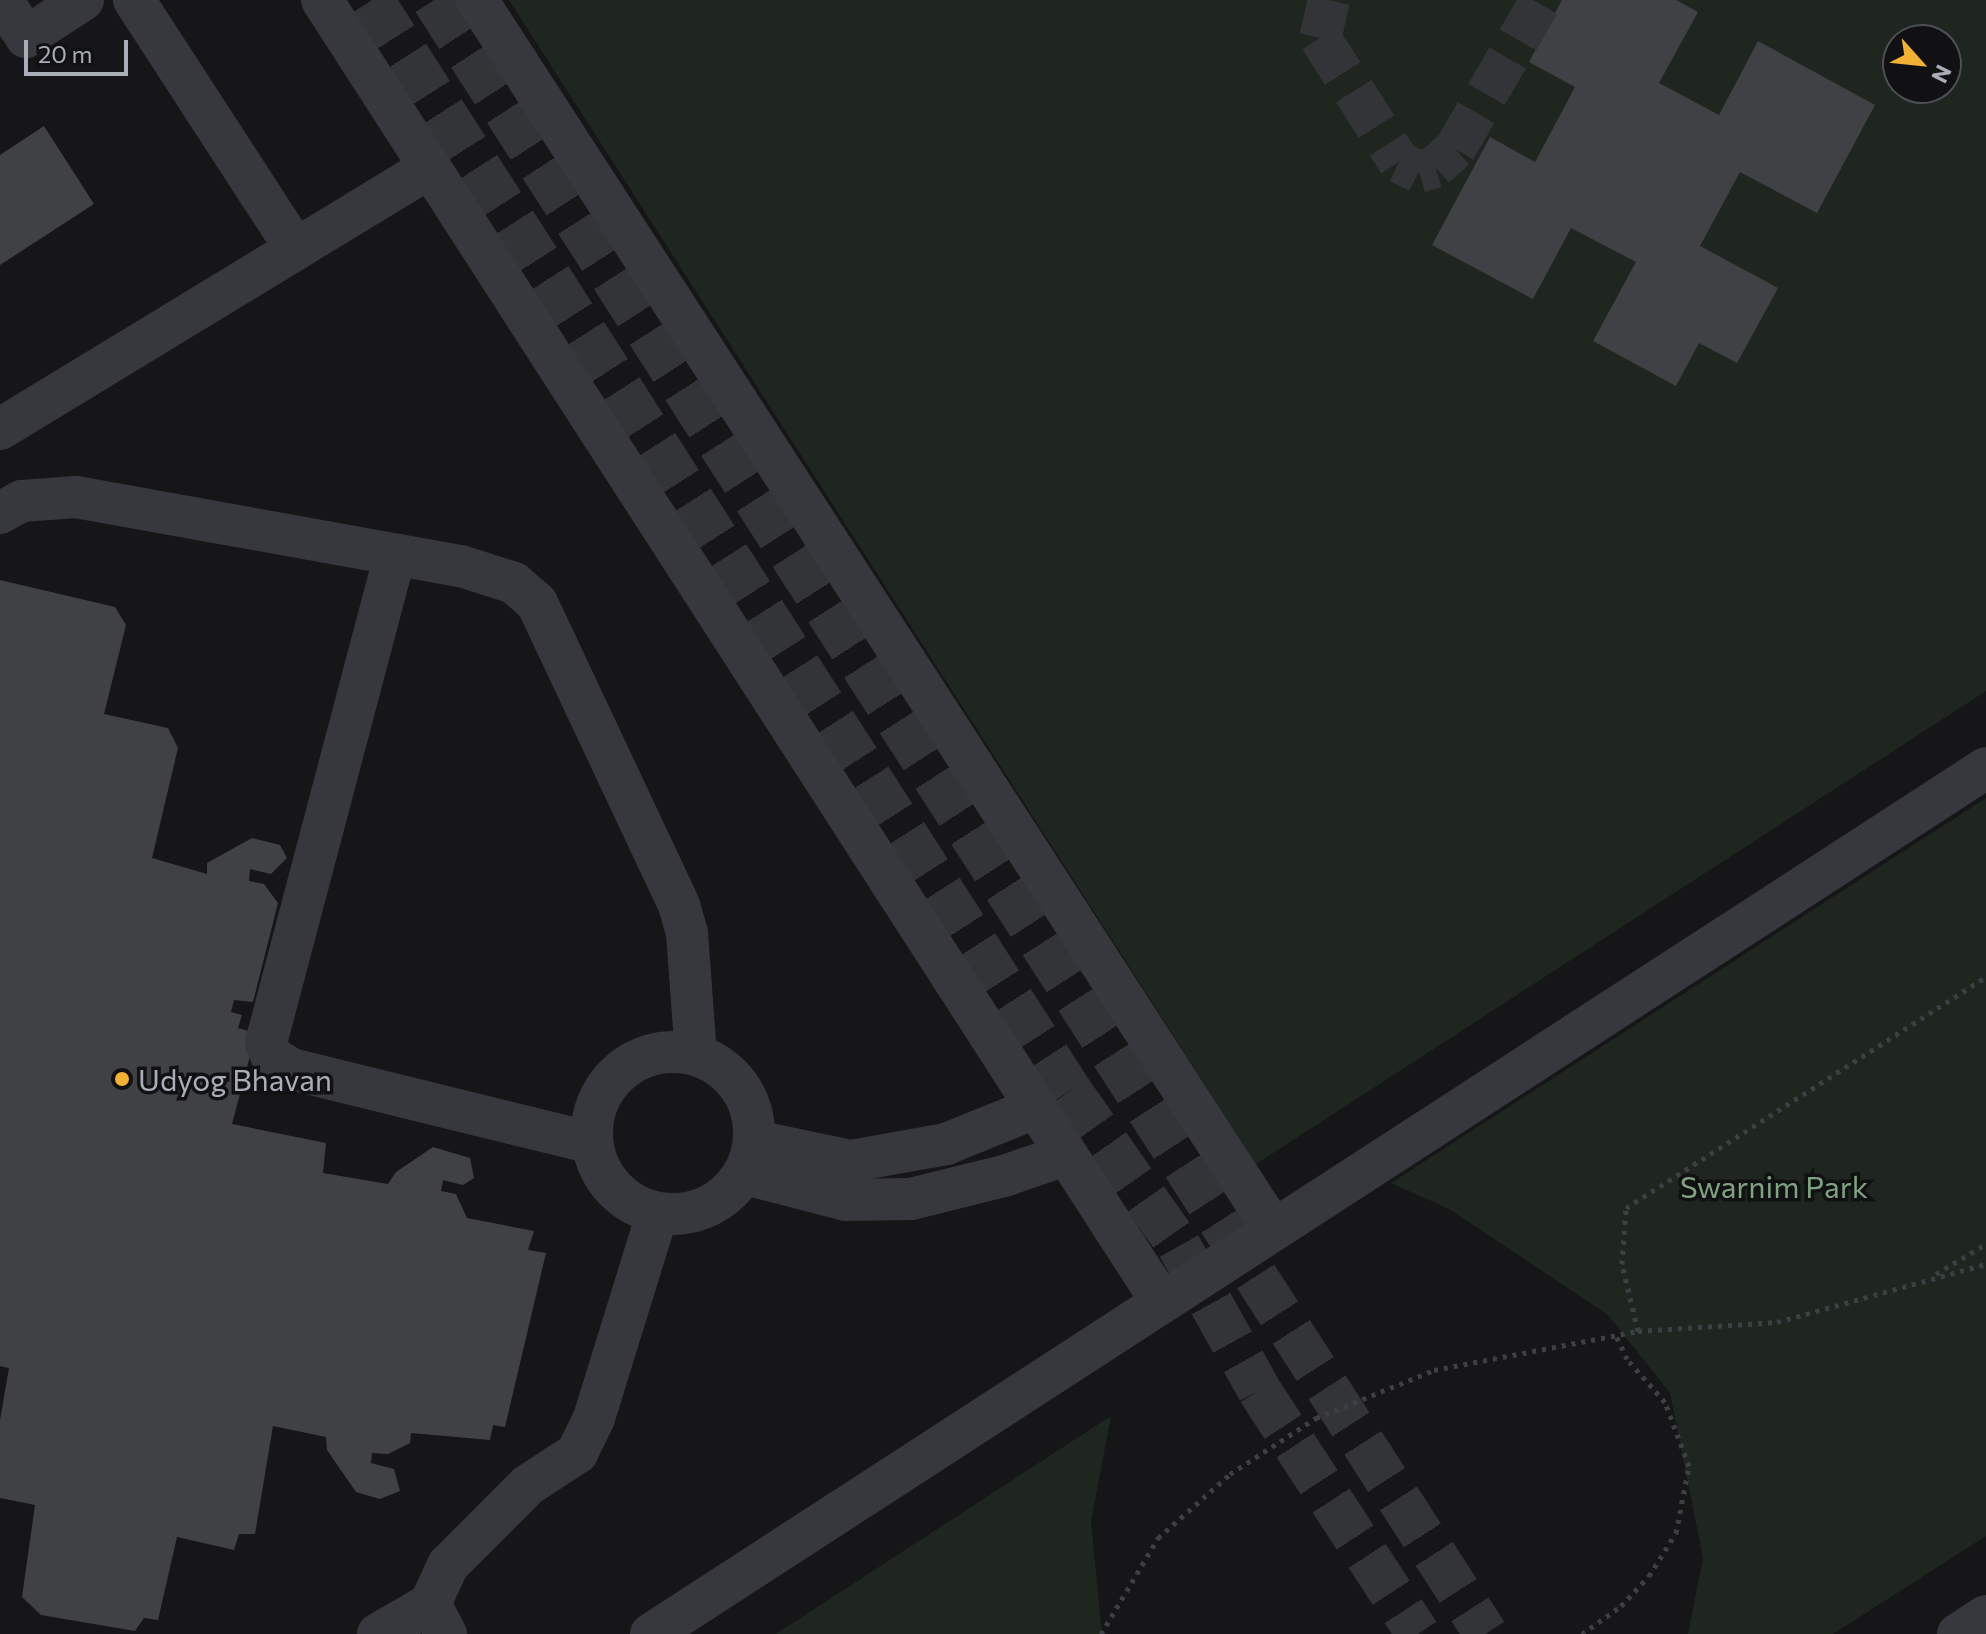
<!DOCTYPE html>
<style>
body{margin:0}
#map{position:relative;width:1986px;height:1634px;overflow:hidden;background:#161618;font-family:Commissioner,sans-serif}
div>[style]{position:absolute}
.green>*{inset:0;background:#1e261f}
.building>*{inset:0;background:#404145}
.minor-tunnel>*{height:42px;margin-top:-21px;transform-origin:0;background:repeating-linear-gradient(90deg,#333438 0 42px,transparent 0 63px)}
.major-tunnel>*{height:44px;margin-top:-22px;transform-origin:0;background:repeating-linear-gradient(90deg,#333438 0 44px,transparent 0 66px)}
.path>*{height:5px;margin-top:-2.5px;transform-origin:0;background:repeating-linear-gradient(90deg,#3d3f44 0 4px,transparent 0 10px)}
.minor>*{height:42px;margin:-21px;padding:0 21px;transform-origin:21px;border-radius:21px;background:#37383d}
.minor>.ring{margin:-21px;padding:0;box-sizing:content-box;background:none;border:42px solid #37383d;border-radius:50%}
.dots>*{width:22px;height:22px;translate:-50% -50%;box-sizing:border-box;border:4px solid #111113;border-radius:50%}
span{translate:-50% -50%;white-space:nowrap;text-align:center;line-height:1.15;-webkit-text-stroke:7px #111113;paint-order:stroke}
.poi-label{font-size:30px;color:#a8adb8}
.left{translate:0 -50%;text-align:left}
.park-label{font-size:30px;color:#7fa381}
.north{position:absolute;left:1882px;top:24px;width:80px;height:80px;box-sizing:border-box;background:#111113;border:2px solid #4d4f55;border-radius:50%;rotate:117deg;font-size:22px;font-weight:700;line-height:32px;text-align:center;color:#a8adb8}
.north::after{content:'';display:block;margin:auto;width:28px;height:36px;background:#f2b134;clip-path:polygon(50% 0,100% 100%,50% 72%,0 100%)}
.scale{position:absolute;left:24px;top:40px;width:104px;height:36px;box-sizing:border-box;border:4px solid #a8adb8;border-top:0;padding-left:10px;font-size:24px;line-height:28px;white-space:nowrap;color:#a8adb8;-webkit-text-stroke:6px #111113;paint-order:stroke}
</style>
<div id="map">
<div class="green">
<div style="clip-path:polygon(evenodd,509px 0,1986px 0,1986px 691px,1256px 1164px,509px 0,1898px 40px,1946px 40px,1946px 88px,1898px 88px,1898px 40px)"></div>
<div style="clip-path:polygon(1986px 798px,1986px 1536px,1833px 1634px,1688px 1634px,1703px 1558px,1670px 1393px,1608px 1315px,1449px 1209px,1391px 1183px)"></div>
<div style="clip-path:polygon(1111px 1416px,1091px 1522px,1102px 1634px,776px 1634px)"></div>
</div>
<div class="building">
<div style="clip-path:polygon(1562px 0,1676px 0,1698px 12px,1659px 83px,1719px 115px,1758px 41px,1875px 105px,1817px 213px,1740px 172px,1700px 246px,1778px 288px,1737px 363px,1699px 343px,1676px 386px,1593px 341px,1636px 262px,1571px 228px,1533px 299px,1432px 245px,1490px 137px,1535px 162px,1575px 87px,1529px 62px)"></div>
<div style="clip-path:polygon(44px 126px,94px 204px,0 265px,0 155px)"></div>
<div style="clip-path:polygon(0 580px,115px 607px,126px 625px,104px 714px,168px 728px,178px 748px,152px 858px,207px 874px,207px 863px,252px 838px,280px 845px,287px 858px,271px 874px,250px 869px,249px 881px,264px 884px,278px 903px,253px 1002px,234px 1000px,231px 1012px,242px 1015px,238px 1028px,256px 1033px,232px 1124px,326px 1143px,323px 1173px,388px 1184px,396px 1172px,433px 1147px,470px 1158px,474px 1178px,463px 1185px,443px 1180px,441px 1191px,456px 1194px,467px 1218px,534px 1231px,528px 1250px,546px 1253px,505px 1427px,493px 1425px,490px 1440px,411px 1433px,410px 1443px,388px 1454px,372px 1453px,371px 1463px,394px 1469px,400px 1491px,380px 1499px,356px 1492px,327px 1450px,326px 1437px,273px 1426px,255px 1534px,239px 1534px,234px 1550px,177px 1537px,158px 1620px,144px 1618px,135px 1631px,41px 1615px,22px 1597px,35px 1505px,0 1498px,0 1420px,9px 1368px,0 1366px)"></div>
</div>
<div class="minor-tunnel">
<div style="left:1329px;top:0;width:39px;rotate:103deg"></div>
<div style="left:1320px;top:38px;width:147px;rotate:57.5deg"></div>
<div style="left:1399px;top:162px;width:22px;rotate:27deg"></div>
<div style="left:1419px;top:172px;width:17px;rotate:-17deg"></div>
<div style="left:1435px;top:167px;width:27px;rotate:-42deg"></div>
<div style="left:1455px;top:149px;width:172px;rotate:-60deg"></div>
</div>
<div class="major-tunnel">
<div style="left:372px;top:0;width:1295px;rotate:57.39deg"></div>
<div style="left:1070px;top:1091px;width:189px;rotate:54.9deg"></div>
<div style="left:1179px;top:1246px;width:165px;rotate:60.9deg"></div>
<div style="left:1259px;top:1390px;width:291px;rotate:56.9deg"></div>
<div style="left:434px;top:0;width:1943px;rotate:57.23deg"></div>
</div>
<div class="path">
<div style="left:1936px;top:1274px;width:58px;rotate:-31deg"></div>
<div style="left:1638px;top:1331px;width:69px;rotate:-103.4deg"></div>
<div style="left:1622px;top:1264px;width:56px;rotate:-85.9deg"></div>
<div style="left:1626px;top:1208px;width:428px;rotate:-32.7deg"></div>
<div style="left:1101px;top:1634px;width:112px;rotate:-59.3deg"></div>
<div style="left:1158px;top:1538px;width:96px;rotate:-41.6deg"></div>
<div style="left:1230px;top:1474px;width:103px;rotate:-33.1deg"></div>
<div style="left:1316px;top:1418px;width:127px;rotate:-22.1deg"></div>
<div style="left:1434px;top:1370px;width:208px;rotate:-10.8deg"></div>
<div style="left:1638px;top:1331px;width:139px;rotate:-3.7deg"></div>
<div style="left:1777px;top:1322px;width:217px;rotate:-15.5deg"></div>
<div style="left:1582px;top:1634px;width:48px;rotate:-35.7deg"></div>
<div style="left:1621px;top:1606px;width:41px;rotate:-47deg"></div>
<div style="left:1649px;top:1576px;width:51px;rotate:-57.9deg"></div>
<div style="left:1676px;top:1533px;width:68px;rotate:-79deg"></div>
<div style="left:1689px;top:1466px;width:68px;rotate:-110.6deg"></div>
<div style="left:1665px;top:1402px;width:57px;rotate:-131.5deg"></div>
<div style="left:1627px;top:1359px;width:26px;rotate:-115deg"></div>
</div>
<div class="minor">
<div style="left:2px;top:0;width:44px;rotate:57deg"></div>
<div style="left:26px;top:37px;width:68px;rotate:-33deg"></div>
<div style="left:134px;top:0;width:297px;rotate:57deg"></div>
<div style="left:296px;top:249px;width:156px;rotate:-31.3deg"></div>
<div style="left:322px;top:0;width:1548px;rotate:57.18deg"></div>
<div style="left:477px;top:0;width:1464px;rotate:57.07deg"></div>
<div style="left:0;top:429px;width:346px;rotate:-31.3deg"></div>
<div style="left:0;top:513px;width:25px;rotate:-29deg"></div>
<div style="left:22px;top:501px;width:54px;rotate:-4.2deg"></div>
<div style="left:76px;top:497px;width:391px;rotate:10.2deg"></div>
<div style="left:461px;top:566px;width:56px;rotate:17.8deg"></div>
<div style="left:514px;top:583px;width:30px;rotate:41deg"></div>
<div style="left:537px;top:603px;width:334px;rotate:64.8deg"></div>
<div style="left:679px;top:905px;width:29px;rotate:74deg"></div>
<div style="left:687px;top:933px;width:122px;rotate:85.8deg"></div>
<div style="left:395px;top:555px;width:505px;rotate:104.81deg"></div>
<div style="left:266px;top:1043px;width:15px;rotate:67deg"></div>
<div style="left:272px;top:1057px;width:22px;rotate:32deg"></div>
<div style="left:291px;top:1069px;width:310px;rotate:13.8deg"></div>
<div class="ring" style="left:592px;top:1052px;width:120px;height:120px"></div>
<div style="left:755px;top:1141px;width:98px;rotate:11.8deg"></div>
<div style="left:851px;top:1161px;width:97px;rotate:-10.1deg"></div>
<div style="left:946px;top:1144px;width:96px;rotate:-22deg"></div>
<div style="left:745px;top:1174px;width:104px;rotate:14.4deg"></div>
<div style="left:846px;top:1200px;width:65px;rotate:-0.9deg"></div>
<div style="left:911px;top:1199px;width:96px;rotate:-13.9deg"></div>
<div style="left:1004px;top:1176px;width:65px;rotate:-19deg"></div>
<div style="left:378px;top:1634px;width:60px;rotate:-30deg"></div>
<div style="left:446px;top:1634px;width:34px;rotate:-118deg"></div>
<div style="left:430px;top:1604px;width:43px;rotate:-65.2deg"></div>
<div style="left:448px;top:1565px;width:113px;rotate:-45deg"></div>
<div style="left:528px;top:1485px;width:59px;rotate:-33.1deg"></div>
<div style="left:577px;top:1453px;width:39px;rotate:-64deg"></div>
<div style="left:594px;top:1418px;width:214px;rotate:-72.8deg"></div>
<div style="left:651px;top:1634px;width:1591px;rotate:-32.97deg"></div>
<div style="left:1958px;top:1634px;width:33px;rotate:-33deg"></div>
</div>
<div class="dots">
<div style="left:122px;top:1079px;background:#f2b134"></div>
</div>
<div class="poi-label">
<span class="left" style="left:138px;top:1079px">Udyog Bhavan</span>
</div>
<div class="park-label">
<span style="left:1774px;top:1186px">Swarnim Park</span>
</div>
<div class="north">N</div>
<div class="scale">20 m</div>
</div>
